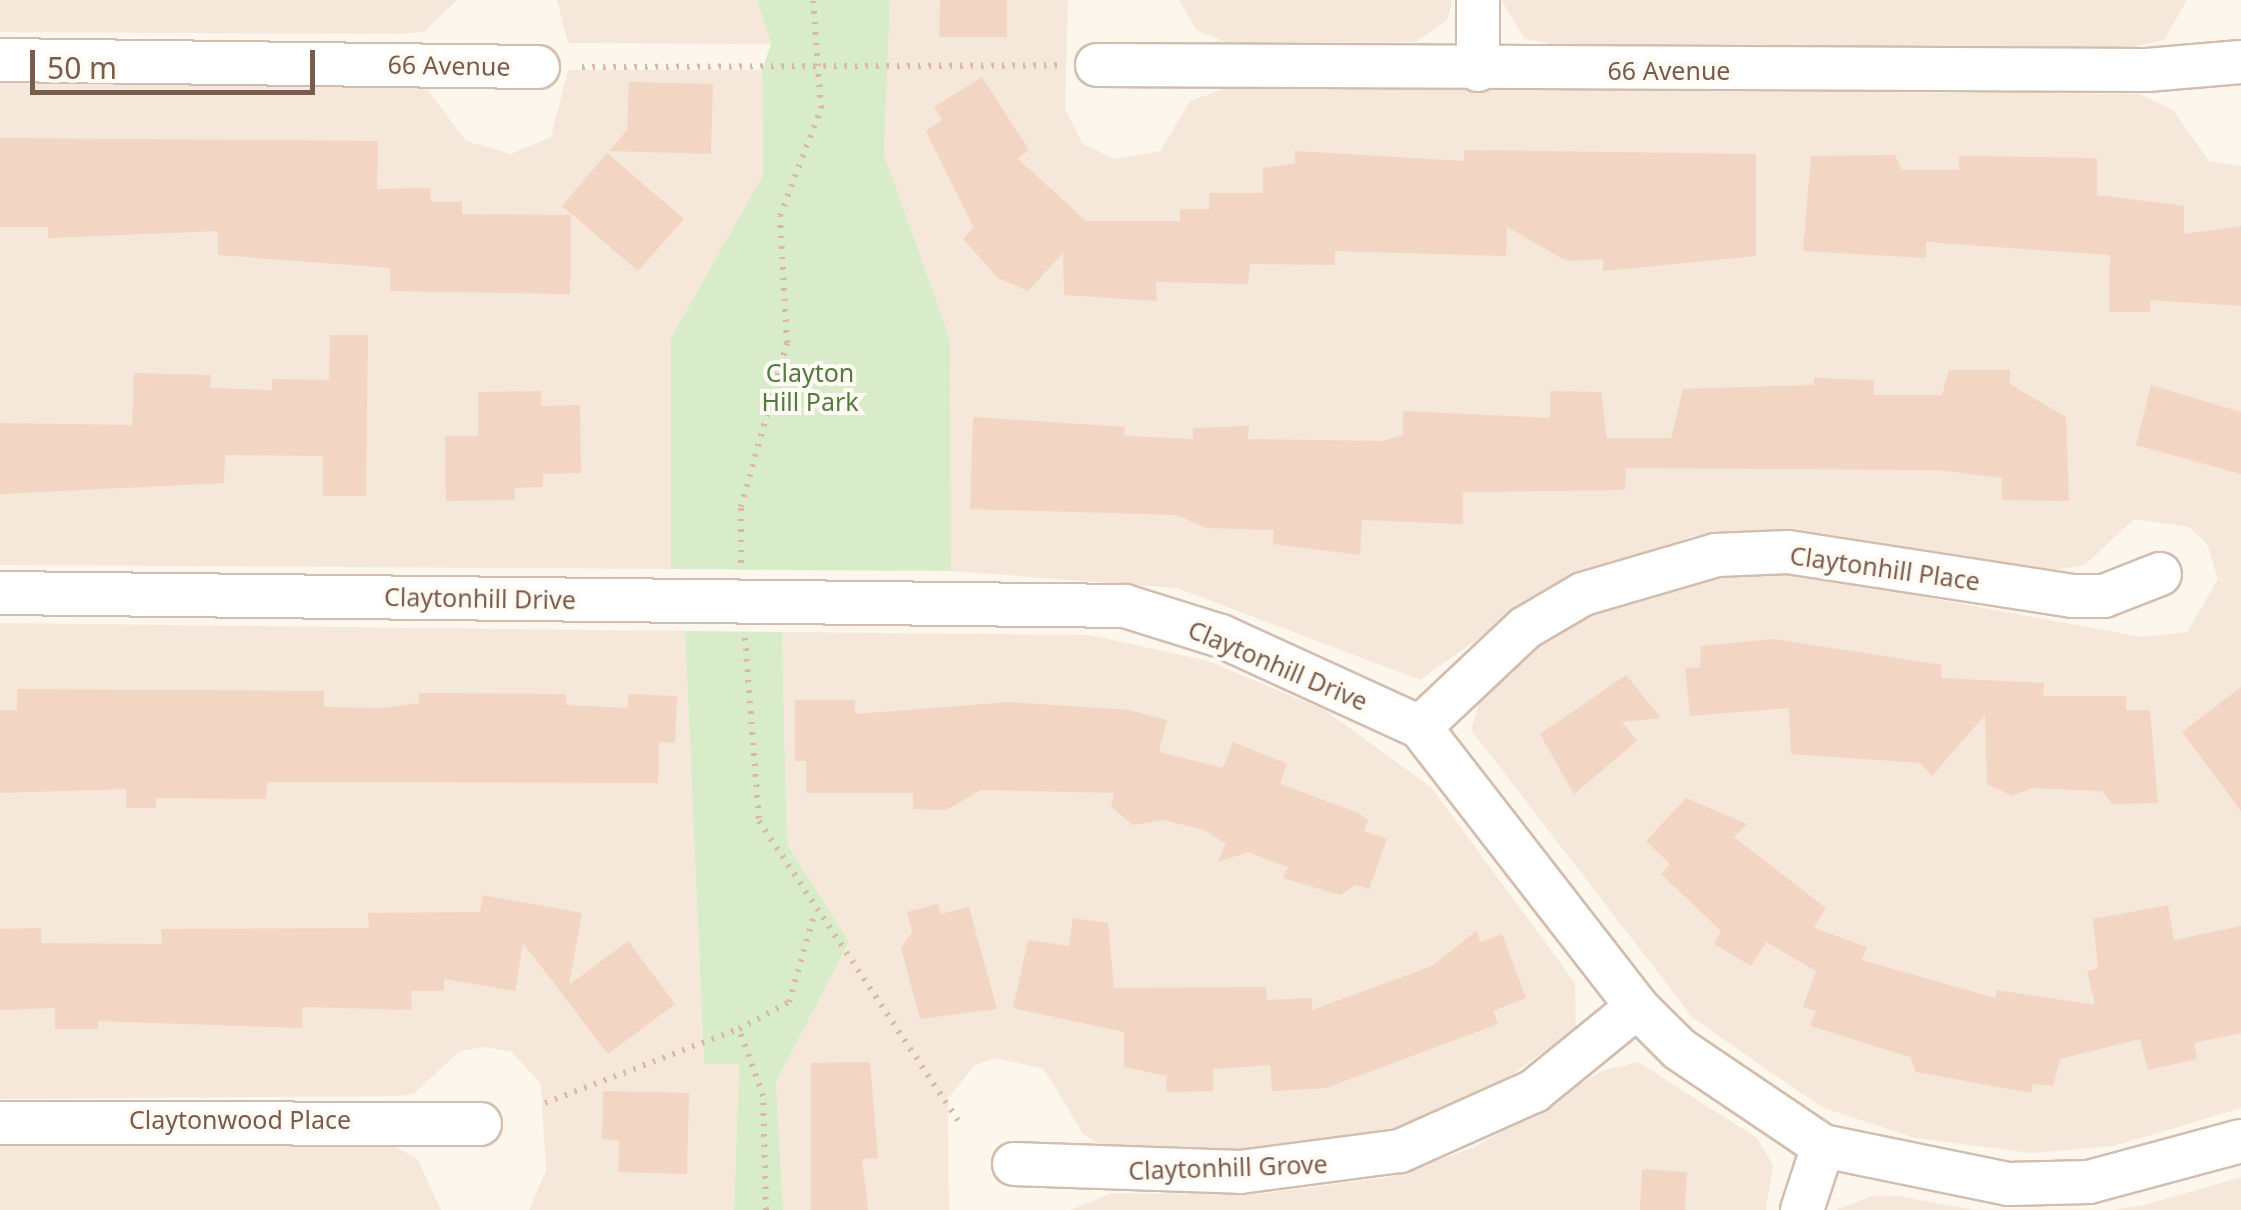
<!DOCTYPE html>
<style>
body{margin:0}
#map{position:relative;width:2241px;height:1210px;overflow:hidden;background:#fdf6ec;font-family:"Noto Sans",sans-serif}
div>[style]{position:absolute}
.residential>*{inset:0;background:#f5e8da}
.green>*{inset:0;background:#d8ecc9}
.building>*{inset:0;background:#f3d5c3}
.path>*{height:6px;margin-top:-3px;transform-origin:0;background:repeating-linear-gradient(90deg,#d9b8a5 0 2.5px,transparent 0 10.5px)}
.roads{filter:drop-shadow(2px 0 #d1beb0) drop-shadow(-2px 0 #d1beb0) drop-shadow(0 2px #d1beb0) drop-shadow(0 -2px #d1beb0)}
.minor>*{height:42px;margin:-21px;padding:0 21px;transform-origin:21px;border-radius:21px;background:#fff}
span{translate:-50% -50%;white-space:nowrap;text-align:center;line-height:1.15;-webkit-text-stroke:8px #fffaf3;paint-order:stroke}
.street-label{font-size:25px;color:#7a5c4d}
.park-label{font-size:25px;color:#537a41}
.scale{position:absolute;left:30px;top:50px;width:285px;height:45px;box-sizing:border-box;border:5px solid #7a5c4d;border-top:0;padding-left:12px;font-size:30px;line-height:35px;white-space:nowrap;color:#7a5c4d;-webkit-text-stroke:8px #fffaf3;paint-order:stroke}
</style>
<div id="map">
<div class="residential">
<div style="clip-path:polygon(0 0,457px 0,424px 32px,399px 34px,0 32px)"></div>
<div style="clip-path:polygon(557px 0,757px 0,771px 44px,568px 43px)"></div>
<div style="clip-path:polygon(890px 0,1068px 0,1065px 108px,1083px 144px,1115px 159px,1160px 151px,1190px 101px,1229px 87px,2139px 94px,2173px 110px,2209px 161px,2241px 166px,2241px 1108px,2114px 1146px,2031px 1153px,1915px 1138px,1821px 1107px,1693px 1018px,1471px 730px,1483px 691px,1549px 636px,1595px 611px,1698px 578px,1801px 574px,2141px 637px,2187px 632px,2218px 579px,2207px 544px,2189px 527px,2134px 519px,2085px 565px,2053px 570px,1794px 529px,1693px 536px,1557px 582px,1420px 680px,1177px 588px,951px 571px,950px 339px,884px 154px)"></div>
<div style="clip-path:polygon(1179px 0,1452px 0,1448px 19px,1416px 42px,1230px 44px,1196px 30px)"></div>
<div style="clip-path:polygon(1501px 0,2187px 0,2164px 40px,2127px 48px,1564px 47px,1524px 38px)"></div>
<div style="clip-path:polygon(568px 70px,762px 70px,763px 175px,671px 338px,671px 569px,0 565px,0 79px,424px 85px,466px 141px,511px 154px,551px 137px)"></div>
<div style="clip-path:polygon(0 623px,685px 631px,704px 1064px,739px 1064px,734px 1210px,529px 1210px,546px 1170px,541px 1084px,512px 1052px,485px 1047px,460px 1051px,413px 1094px,396px 1096px,0 1099px)"></div>
<div style="clip-path:polygon(782px 632px,1090px 635px,1208px 661px,1323px 709px,1431px 787px,1575px 983px,1576px 1028px,1492px 1089px,1397px 1130px,1275px 1150px,1100px 1144px,1083px 1134px,1044px 1069px,996px 1058px,975px 1065px,948px 1098px,949px 1210px,783px 1210px,776px 1082px,849px 942px,787px 844px)"></div>
<div style="clip-path:polygon(1638px 1062px,1757px 1138px,1773px 1165px,1766px 1210px,1071px 1210px,1112px 1193px,1259px 1194px,1390px 1177px,1475px 1147px,1602px 1071px)"></div>
<div style="clip-path:polygon(387px 1141px,418px 1160px,441px 1210px,0 1210px,0 1145px)"></div>
<div style="clip-path:polygon(2241px 1177px,2241px 1210px,2112px 1210px,2145px 1205px)"></div>
<div style="clip-path:polygon(1872px 1196px,1898px 1196px,1973px 1210px,1836px 1210px)"></div>
</div>
<div class="green">
<div style="clip-path:polygon(757px 0,890px 0,884px 154px,950px 339px,951px 571px,671px 569px,671px 338px,763px 175px,762px 70px,771px 44px)"></div>
<div style="clip-path:polygon(685px 631px,782px 632px,787px 844px,849px 942px,776px 1082px,783px 1210px,734px 1210px,739px 1064px,704px 1064px)"></div>
</div>
<div class="building">
<div style="clip-path:polygon(940px 0,1007px 0,1007px 37px,939px 37px)"></div>
<div style="clip-path:polygon(982px 77px,1029px 150px,1017px 158px,1086px 221px,1180px 221px,1180px 209px,1209px 209px,1209px 193px,1263px 193px,1263px 168px,1295px 163px,1295px 151px,1464px 161px,1464px 150px,1756px 154px,1756px 256px,1603px 271px,1603px 259px,1567px 261px,1507px 227px,1506px 256px,1335px 251px,1335px 265px,1250px 264px,1248px 284px,1156px 282px,1157px 301px,1064px 295px,1063px 253px,1028px 291px,998px 278px,963px 239px,974px 227px,926px 131px,942px 120px,934px 107px)"></div>
<div style="clip-path:polygon(629px 82px,713px 84px,711px 154px,609px 151px,627px 130px)"></div>
<div style="clip-path:polygon(0 138px,378px 141px,377px 189px,430px 188px,431px 202px,462px 202px,462px 214px,571px 215px,570px 294px,390px 291px,390px 268px,218px 255px,218px 231px,48px 238px,48px 227px,0 227px)"></div>
<div style="clip-path:polygon(607px 153px,684px 219px,638px 271px,562px 206px)"></div>
<div style="clip-path:polygon(1895px 155px,1902px 170px,1959px 170px,1959px 156px,2097px 158px,2097px 195px,2184px 206px,2184px 234px,2241px 226px,2241px 306px,2150px 300px,2150px 312px,2109px 312px,2110px 255px,1926px 242px,1926px 258px,1803px 251px,1811px 156px)"></div>
<div style="clip-path:polygon(330px 335px,368px 335px,366px 496px,323px 496px,323px 456px,225px 455px,224px 483px,0 494px,0 423px,132px 425px,134px 373px,211px 375px,210px 388px,272px 390px,272px 379px,329px 380px)"></div>
<div style="clip-path:polygon(1949px 370px,2010px 370px,2010px 384px,2066px 417px,2069px 501px,2002px 500px,2002px 478px,1937px 470px,1626px 468px,1625px 490px,1463px 492px,1463px 524px,1362px 520px,1360px 555px,1273px 544px,1274px 530px,1207px 528px,1176px 515px,970px 509px,973px 417px,1125px 427px,1124px 436px,1193px 439px,1193px 428px,1249px 426px,1248px 439px,1382px 441px,1403px 435px,1403px 411px,1550px 418px,1550px 391px,1601px 392px,1607px 438px,1671px 438px,1683px 389px,1814px 385px,1814px 378px,1874px 380px,1874px 395px,1942px 395px)"></div>
<div style="clip-path:polygon(2151px 385px,2241px 412px,2241px 474px,2136px 445px)"></div>
<div style="clip-path:polygon(541px 391px,541px 406px,580px 405px,581px 473px,543px 474px,543px 487px,514px 488px,515px 500px,446px 501px,445px 436px,478px 436px,478px 392px)"></div>
<div style="clip-path:polygon(1773px 639px,1942px 665px,1941px 678px,2044px 683px,2043px 696px,2126px 696px,2126px 710px,2150px 710px,2158px 803px,2112px 804px,2102px 791px,2032px 788px,2012px 796px,1987px 784px,1985px 715px,1932px 776px,1920px 763px,1791px 754px,1789px 708px,1690px 716px,1685px 668px,1700px 667px,1701px 646px)"></div>
<div style="clip-path:polygon(1626px 675px,1661px 718px,1622px 722px,1637px 741px,1574px 794px,1540px 734px)"></div>
<div style="clip-path:polygon(2241px 687px,2241px 811px,2182px 732px)"></div>
<div style="clip-path:polygon(17px 689px,324px 691px,324px 707px,384px 708px,419px 703px,419px 693px,566px 694px,566px 705px,628px 708px,628px 694px,677px 696px,675px 743px,659px 742px,658px 783px,267px 782px,266px 799px,156px 798px,156px 808px,126px 808px,126px 789px,0 793px,0 710px,17px 710px)"></div>
<div style="clip-path:polygon(795px 700px,855px 700px,855px 714px,1010px 702px,1129px 710px,1167px 720px,1159px 752px,1223px 768px,1233px 742px,1287px 764px,1280px 784px,1356px 812px,1368px 820px,1364px 831px,1387px 839px,1369px 889px,1356px 885px,1340px 895px,1283px 878px,1288px 867px,1248px 852px,1218px 862px,1226px 844px,1204px 830px,1163px 820px,1132px 825px,1111px 806px,1114px 793px,981px 790px,946px 810px,913px 809px,913px 793px,806px 793px,806px 761px,795px 761px)"></div>
<div style="clip-path:polygon(1686px 798px,1747px 824px,1734px 837px,1826px 908px,1814px 928px,1867px 947px,1862px 960px,1995px 998px,1997px 990px,2095px 1005px,2087px 971px,2098px 968px,2093px 919px,2168px 905px,2174px 940px,2241px 926px,2241px 1033px,2194px 1043px,2197px 1059px,2148px 1070px,2140px 1039px,2060px 1059px,2053px 1086px,2033px 1084px,2031px 1093px,1916px 1072px,1910px 1057px,1810px 1026px,1816px 1011px,1803px 1007px,1816px 971px,1766px 942px,1751px 966px,1714px 944px,1721px 931px,1661px 874px,1670px 864px,1646px 841px)"></div>
<div style="clip-path:polygon(483px 895px,582px 913px,569px 985px,628px 941px,675px 1004px,608px 1054px,523px 943px,515px 991px,444px 979px,444px 991px,411px 991px,412px 1010px,302px 1007px,302px 1028px,98px 1021px,98px 1029px,55px 1029px,55px 1008px,0 1010px,0 929px,41px 928px,41px 943px,162px 944px,161px 929px,369px 928px,368px 913px,480px 912px)"></div>
<div style="clip-path:polygon(938px 904px,941px 914px,969px 907px,997px 1009px,920px 1019px,901px 948px,912px 932px,907px 912px)"></div>
<div style="clip-path:polygon(1073px 918px,1108px 923px,1114px 988px,1266px 987px,1267px 1000px,1312px 998px,1312px 1010px,1432px 966px,1476px 931px,1481px 942px,1502px 934px,1526px 998px,1493px 1011px,1498px 1024px,1326px 1088px,1272px 1091px,1270px 1065px,1213px 1069px,1213px 1091px,1166px 1092px,1167px 1076px,1124px 1067px,1124px 1032px,1013px 1008px,1028px 940px,1069px 946px)"></div>
<div style="clip-path:polygon(870px 1062px,878px 1158px,862px 1159px,868px 1210px,811px 1210px,811px 1063px)"></div>
<div style="clip-path:polygon(603px 1091px,689px 1093px,687px 1174px,618px 1172px,619px 1140px,602px 1139px)"></div>
<div style="clip-path:polygon(1642px 1169px,1687px 1172px,1685px 1210px,1640px 1210px)"></div>
</div>
<div class="path">
<div style="left:582px;top:67px;width:475px;rotate:-0.2deg"></div>
<div style="left:741px;top:563px;width:56px;rotate:-90deg"></div>
<div style="left:741px;top:507px;width:170px;rotate:-74.3deg"></div>
<div style="left:787px;top:343px;width:127px;rotate:-93.2deg"></div>
<div style="left:780px;top:216px;width:116px;rotate:-69.2deg"></div>
<div style="left:821px;top:108px;width:108px;rotate:-94.2deg"></div>
<div style="left:745px;top:638px;width:184px;rotate:85.6deg"></div>
<div style="left:759px;top:821px;width:360px;rotate:56.4deg"></div>
<div style="left:545px;top:1103px;width:208px;rotate:-20.9deg"></div>
<div style="left:766px;top:1210px;width:114px;rotate:-91.5deg"></div>
<div style="left:763px;top:1096px;width:71px;rotate:-109.7deg"></div>
<div style="left:739px;top:1029px;width:57px;rotate:-28.4deg"></div>
<div style="left:789px;top:1002px;width:94px;rotate:-73.9deg"></div>
</div>
<div class="roads">
<div class="minor">
<div style="left:0;top:60px;width:538px;rotate:0.75deg"></div>
<div style="left:1097px;top:65px;width:1050px;rotate:0.27deg"></div>
<div style="left:2147px;top:70px;width:94px;rotate:-4.9deg"></div>
<div style="left:1478px;top:70px;width:70px;rotate:-90deg"></div>
<div style="left:0;top:593px;width:1125px;rotate:0.66deg"></div>
<div style="left:1125px;top:606px;width:101px;rotate:17.4deg"></div>
<div style="left:1221px;top:636px;width:219px;rotate:24.6deg"></div>
<div style="left:1420px;top:727px;width:354px;rotate:52.2deg"></div>
<div style="left:1637px;top:1007px;width:59px;rotate:45deg"></div>
<div style="left:1679px;top:1049px;width:174px;rotate:34deg"></div>
<div style="left:1823px;top:1146px;width:189px;rotate:11.6deg"></div>
<div style="left:2008px;top:1184px;width:81px;rotate:-1.4deg"></div>
<div style="left:2089px;top:1182px;width:157px;rotate:-15.1deg"></div>
<div style="left:1420px;top:727px;width:144px;rotate:-43.3deg"></div>
<div style="left:1525px;top:628px;width:67px;rotate:-30.4deg"></div>
<div style="left:1583px;top:594px;width:139px;rotate:-16.3deg"></div>
<div style="left:1716px;top:555px;width:72px;rotate:-2.4deg"></div>
<div style="left:1788px;top:552px;width:288px;rotate:8.8deg"></div>
<div style="left:2073px;top:596px;width:31px"></div>
<div style="left:2104px;top:596px;width:60px;rotate:-21.4deg"></div>
<div style="left:0;top:1123px;width:480px;rotate:0.1deg"></div>
<div style="left:1014px;top:1164px;width:226px;rotate:2deg"></div>
<div style="left:1240px;top:1172px;width:161px;rotate:-7.5deg"></div>
<div style="left:1400px;top:1151px;width:147px;rotate:-24.1deg"></div>
<div style="left:1534px;top:1091px;width:133px;rotate:-39.2deg"></div>
<div style="left:1802px;top:1210px;width:67px;rotate:-71.8deg"></div>
</div>
</div>
<div class="street-label">
<span style="left:449px;top:65px;rotate:1deg">66 Avenue</span>
<span style="left:1669px;top:70px">66 Avenue</span>
<span style="left:1885px;top:568px;rotate:8deg">Claytonhill Place</span>
<span style="left:480px;top:598px;rotate:1deg">Claytonhill Drive</span>
<span style="left:1278px;top:665px;rotate:23deg">Claytonhill Drive</span>
<span style="left:240px;top:1119px">Claytonwood Place</span>
<span style="left:1228px;top:1167px;rotate:-2deg">Claytonhill Grove</span>
</div>
<div class="park-label">
<span style="left:810px;top:387px">Clayton<br>Hill Park</span>
</div>
<div class="scale">50 m</div>
</div>
